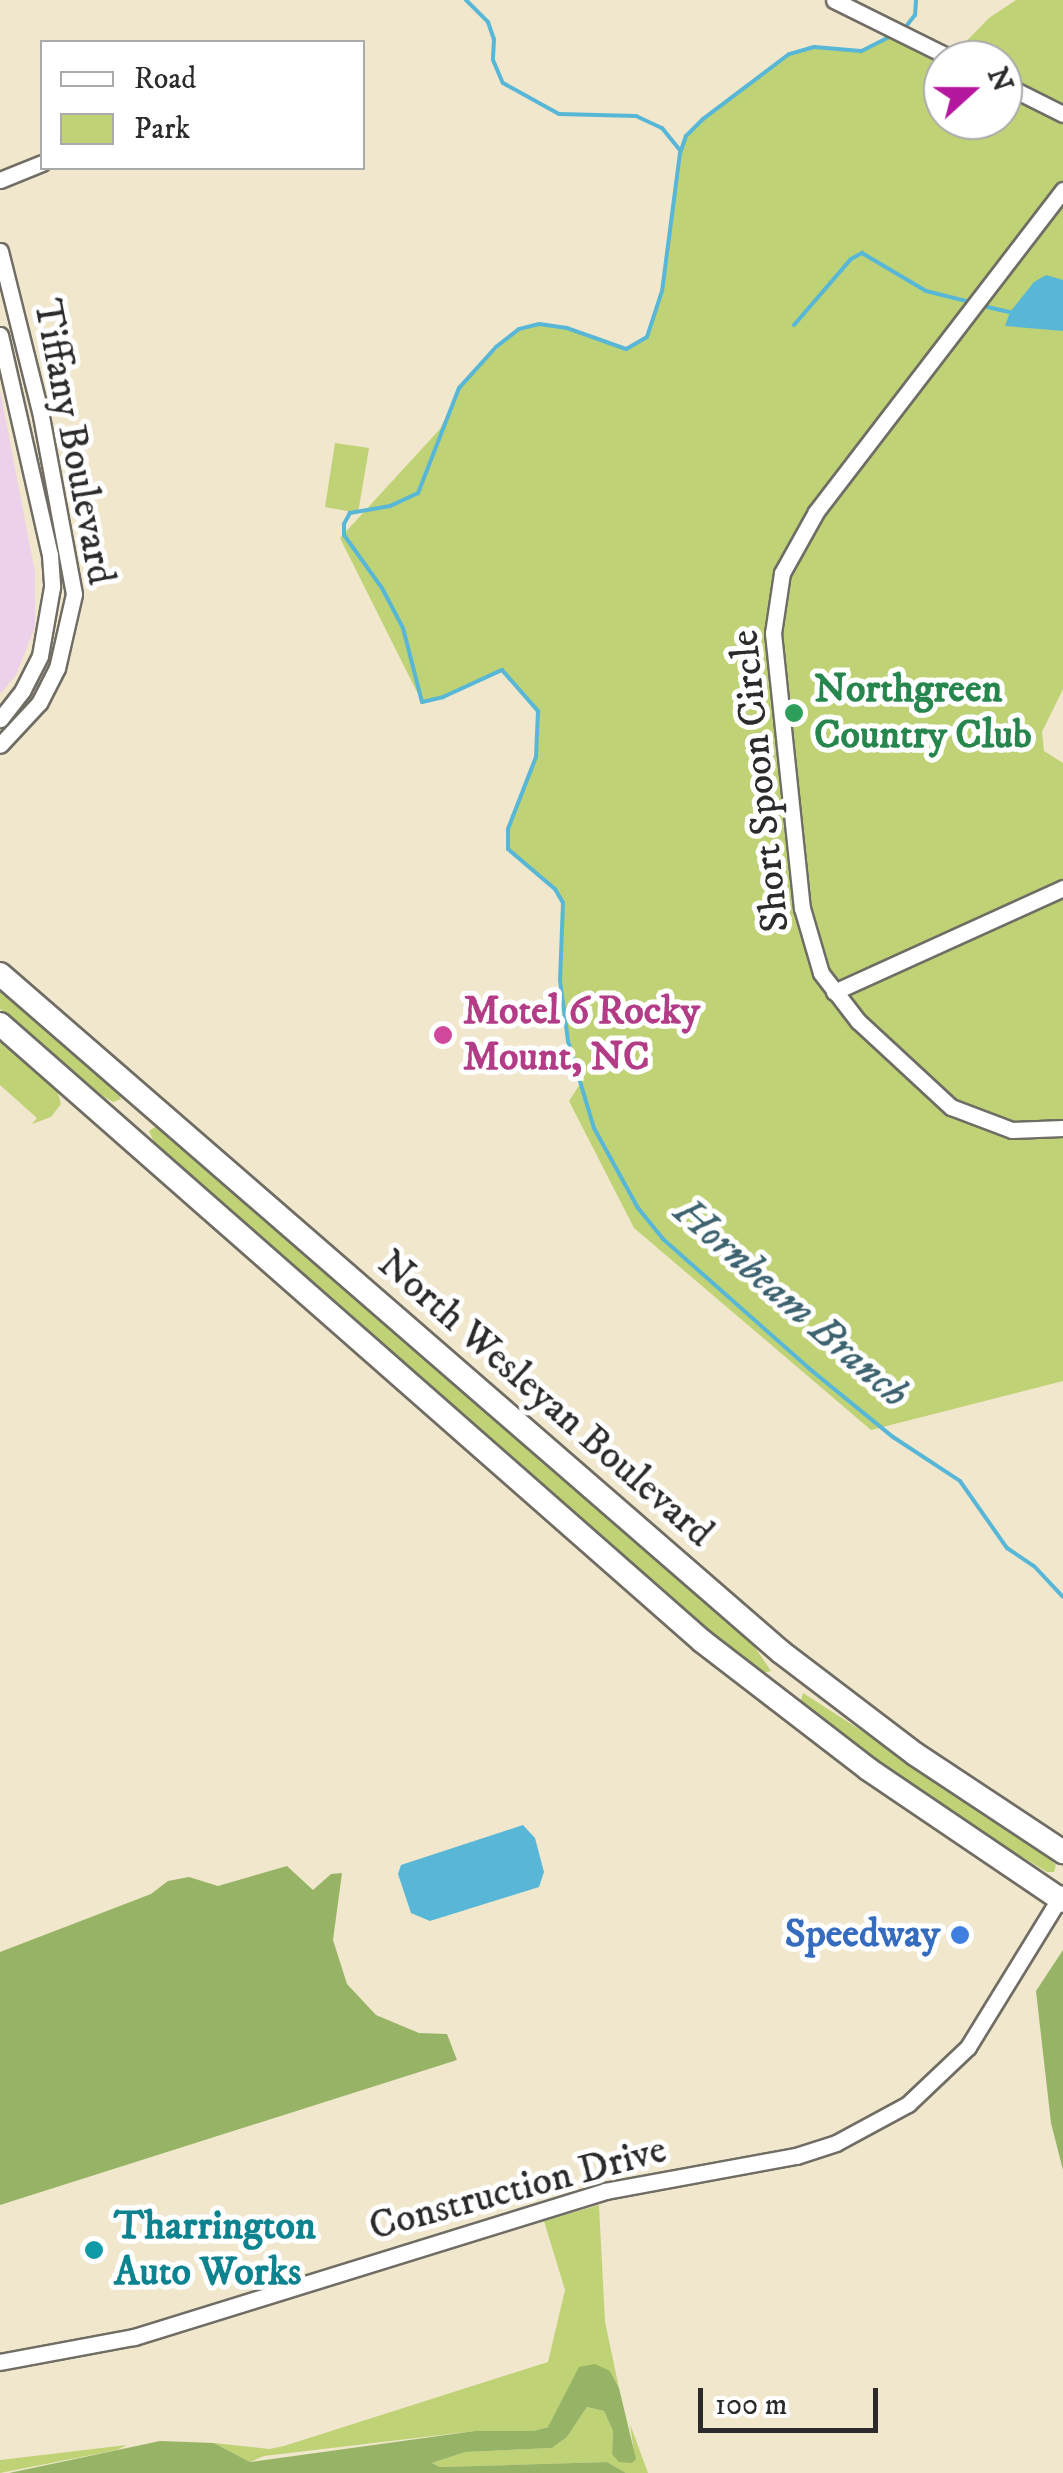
<!DOCTYPE html>
<style>
body{margin:0}
#map{position:relative;width:1063px;height:2473px;overflow:hidden;background:#f1e7cd;font-family:"IM FELL DW Pica",serif}
div>[style]{position:absolute}
.built>*{inset:0;background:#edd0e9}
.green>*{inset:0;background:#bfd275}
.forest>*{inset:0;background:#97b466}
.water>*{inset:0;background:#58b7d7}
.stream>*{height:4px;margin:-2px;padding:0 2px;transform-origin:2px;border-radius:2px;background:#58b7d7}
.roads{filter:drop-shadow(2px 0 #706d64) drop-shadow(-2px 0 #706d64) drop-shadow(0 2px #706d64) drop-shadow(0 -2px #706d64)}
.minor>*{height:15px;margin:-7.5px;padding:0 7.5px;transform-origin:7.5px;border-radius:7.5px;background:#fff}
.highway>*{height:22px;margin:-11px;padding:0 11px;transform-origin:11px;border-radius:11px;background:#fff}
.dots>*{width:28px;height:28px;translate:-50% -50%;box-sizing:border-box;border:5px solid #fff;border-radius:50%}
span{translate:-50% -50%;white-space:nowrap;text-align:center;line-height:1.15;-webkit-text-stroke:10px #fff;paint-order:stroke}
.street-label{font-size:40px;color:#2b2b2b}
.leisure-label{font-size:40px;color:#27864d;font-weight:700}
.left{translate:0 -50%;text-align:left}
.hotel-label{font-size:40px;color:#b23c85;font-weight:700}
.shop-label{font-size:40px;color:#366cbe;font-weight:700}
.right{translate:-100% -50%;text-align:right}
.culture-label{font-size:40px;color:#0d838f;font-weight:700}
.water-label{font-size:42px;color:#3d6370;font-style:italic}
.legend{position:absolute;left:40px;top:40px;width:325px;height:130px;box-sizing:border-box;background:#fff;border:2px solid #aaa;margin:0;padding:12px 18px;list-style:none;font-size:30px;color:#2b2b2b}
.legend li{display:flex;align-items:center;gap:20px;height:50px}
.legend b{width:50px;border:2px solid #aaa}
.north{position:absolute;left:923px;top:40px;width:100px;height:100px;box-sizing:border-box;background:#fff;border:2px solid #aaa;border-radius:50%;rotate:69deg;font-size:28px;font-weight:700;line-height:40px;text-align:center;color:#2b2b2b}
.north::after{content:'';display:block;margin:auto;width:35px;height:45px;background:#b5179e;clip-path:polygon(50% 0,100% 100%,50% 72%,0 100%)}
.scale{position:absolute;left:698px;top:2388px;width:180px;height:45px;box-sizing:border-box;border:5px solid #2b2b2b;border-top:0;padding-left:12px;font-size:30px;line-height:35px;white-space:nowrap;color:#2b2b2b;-webkit-text-stroke:8px #fff;paint-order:stroke}
</style>
<div id="map">
<div class="built">
<div style="clip-path:polygon(0 390px,35px 573px,35px 627px,16px 675px,0 694px)"></div>
</div>
<div class="green">
<div style="clip-path:polygon(1016px 0,1063px 0,1063px 689px,1042px 732px,1044px 751px,1063px 763px,1063px 1381px,871px 1430px,634px 1228px,569px 1101px,580px 1084px,560px 996px,563px 903px,555px 889px,508px 849px,508px 829px,536px 757px,538px 711px,502px 670px,443px 697px,422px 702px,340px 538px,440px 429px,466px 378px,519px 329px,539px 324px,567px 328px,626px 349px,647px 337px,662px 291px,680px 153px,686px 136px,703px 119px,789px 54px,814px 47px,861px 51px,889px 38px,943px 64px,943px 120px,1003px 120px,1003px 60px,948px 60px,989px 18px)"></div>
<div style="clip-path:polygon(335px 443px,369px 448px,358px 513px,325px 507px)"></div>
<div style="clip-path:polygon(0 990px,111px 1076px,121px 1099px,113px 1102px,103px 1096px,0 1009px)"></div>
<div style="clip-path:polygon(0 1036px,56px 1086px,61px 1104px,51px 1117px,32px 1124px,37px 1118px,0 1085px)"></div>
<div style="clip-path:polygon(158px 1125px,746px 1634px,771px 1671px,758px 1674px,730px 1653px,156px 1147px,149px 1131px)"></div>
<div style="clip-path:polygon(803px 1693px,1024px 1835px,1056px 1865px,1054px 1872px,1047px 1872px,905px 1785px,800px 1704px)"></div>
<div style="clip-path:polygon(599px 2205px,605px 2322px,619px 2388px,610px 2371px,548px 2427px,533px 2431px,475px 2431px,264px 2456px,250px 2462px,214px 2443px,269px 2449px,284px 2446px,548px 2362px,565px 2290px,544px 2221px)"></div>
<div style="clip-path:polygon(587px 2407px,604px 2411px,613px 2431px,612px 2454px,635px 2459px,630px 2424px,648px 2473px,626px 2473px,607px 2462px,440px 2467px,432px 2463px,464px 2452px,552px 2448px,567px 2437px)"></div>
<div style="clip-path:polygon(127px 2445px,117px 2450px,0 2473px,0 2460px)"></div>
</div>
<div class="forest">
<div style="clip-path:polygon(287px 1866px,313px 1890px,331px 1874px,342px 1873px,333px 1940px,347px 1984px,376px 2015px,419px 2033px,447px 2034px,457px 2060px,0 2205px,0 1952px,151px 1894px,168px 1881px,189px 1877px,218px 1886px)"></div>
<div style="clip-path:polygon(1063px 1950px,1063px 2170px,1051px 2123px,1036px 1991px)"></div>
<div style="clip-path:polygon(595px 2364px,610px 2371px,619px 2388px,636px 2459px,632px 2463px,619px 2462px,612px 2454px,613px 2431px,604px 2411px,587px 2407px,567px 2437px,552px 2448px,465px 2452px,432px 2463px,440px 2467px,607px 2462px,626px 2473px,9px 2473px,160px 2441px,214px 2443px,250px 2462px,475px 2431px,533px 2431px,548px 2427px,579px 2367px)"></div>
</div>
<div class="water">
<div style="clip-path:polygon(1046px 275px,1063px 280px,1063px 331px,1005px 326px,1010px 312px,1034px 282px)"></div>
<div style="clip-path:polygon(523px 1825px,535px 1838px,544px 1872px,539px 1887px,430px 1921px,411px 1913px,398px 1874px,401px 1865px)"></div>
</div>
<div class="stream">
<div style="left:466px;top:0;width:31px;rotate:45deg"></div>
<div style="left:488px;top:22px;width:18px;rotate:71deg"></div>
<div style="left:494px;top:39px;width:21px;rotate:93deg"></div>
<div style="left:493px;top:60px;width:25px;rotate:67deg"></div>
<div style="left:503px;top:83px;width:64px;rotate:29deg"></div>
<div style="left:559px;top:114px;width:77px;rotate:1.5deg"></div>
<div style="left:636px;top:116px;width:29px;rotate:25deg"></div>
<div style="left:662px;top:128px;width:28px;rotate:51deg"></div>
<div style="left:904px;top:29px;width:18px;rotate:-52deg"></div>
<div style="left:915px;top:15px;width:15px;rotate:-86deg"></div>
<div style="left:895px;top:34px;width:38px;rotate:153deg"></div>
<div style="left:861px;top:51px;width:47px;rotate:-175.1deg"></div>
<div style="left:814px;top:47px;width:26px;rotate:164deg"></div>
<div style="left:789px;top:54px;width:108px;rotate:142.9deg"></div>
<div style="left:703px;top:119px;width:24px;rotate:135deg"></div>
<div style="left:686px;top:136px;width:18px;rotate:109deg"></div>
<div style="left:680px;top:153px;width:139px;rotate:97.4deg"></div>
<div style="left:662px;top:291px;width:48px;rotate:108.1deg"></div>
<div style="left:647px;top:337px;width:24px;rotate:150deg"></div>
<div style="left:626px;top:349px;width:63px;rotate:-160.4deg"></div>
<div style="left:567px;top:328px;width:28px;rotate:-172deg"></div>
<div style="left:539px;top:324px;width:21px;rotate:166deg"></div>
<div style="left:519px;top:329px;width:29px;rotate:142deg"></div>
<div style="left:496px;top:347px;width:55px;rotate:132.1deg"></div>
<div style="left:459px;top:388px;width:113px;rotate:111.3deg"></div>
<div style="left:418px;top:493px;width:31px;rotate:155deg"></div>
<div style="left:390px;top:506px;width:41px;rotate:170.1deg"></div>
<div style="left:350px;top:513px;width:13px;rotate:119deg"></div>
<div style="left:344px;top:524px;width:11px;rotate:90deg"></div>
<div style="left:344px;top:535px;width:65px;rotate:54.4deg"></div>
<div style="left:382px;top:588px;width:45px;rotate:62.3deg"></div>
<div style="left:403px;top:628px;width:76px;rotate:75.6deg"></div>
<div style="left:422px;top:702px;width:22px;rotate:-13deg"></div>
<div style="left:443px;top:697px;width:65px;rotate:-24.6deg"></div>
<div style="left:502px;top:670px;width:55px;rotate:48.7deg"></div>
<div style="left:538px;top:711px;width:46px;rotate:92.5deg"></div>
<div style="left:536px;top:757px;width:77px;rotate:111.3deg"></div>
<div style="left:508px;top:829px;width:20px;rotate:90deg"></div>
<div style="left:508px;top:849px;width:62px;rotate:40.4deg"></div>
<div style="left:555px;top:889px;width:16px;rotate:60deg"></div>
<div style="left:563px;top:903px;width:77px;rotate:92.2deg"></div>
<div style="left:560px;top:980px;width:62px;rotate:82.5deg"></div>
<div style="left:568px;top:1041px;width:91px;rotate:73.4deg"></div>
<div style="left:594px;top:1128px;width:91px;rotate:61.2deg"></div>
<div style="left:638px;top:1208px;width:40px;rotate:51deg"></div>
<div style="left:663px;top:1239px;width:198px;rotate:41.5deg"></div>
<div style="left:811px;top:1370px;width:106px;rotate:39.3deg"></div>
<div style="left:893px;top:1437px;width:80px;rotate:33.3deg"></div>
<div style="left:960px;top:1481px;width:82px;rotate:55deg"></div>
<div style="left:1007px;top:1548px;width:32px;rotate:34deg"></div>
<div style="left:1034px;top:1566px;width:42px;rotate:46.9deg"></div>
<div style="left:979px;top:305px;width:32px;rotate:13deg"></div>
<div style="left:794px;top:325px;width:87px;rotate:-49.2deg"></div>
<div style="left:851px;top:259px;width:13px;rotate:-29deg"></div>
<div style="left:862px;top:253px;width:74px;rotate:30.7deg"></div>
<div style="left:926px;top:291px;width:45px;rotate:14deg"></div>
</div>
<div class="roads">
<div class="minor">
<div style="left:834px;top:0;width:135px;rotate:26.4deg"></div>
<div style="left:1003px;top:84px;width:67px;rotate:26.6deg"></div>
<div style="left:0;top:180px;width:45px;rotate:-22deg"></div>
<div style="left:1063px;top:190px;width:406px;rotate:127.5deg"></div>
<div style="left:816px;top:512px;width:70px;rotate:119.1deg"></div>
<div style="left:782px;top:573px;width:61px;rotate:98.5deg"></div>
<div style="left:773px;top:633px;width:277px;rotate:84deg"></div>
<div style="left:802px;top:908px;width:68px;rotate:73.7deg"></div>
<div style="left:821px;top:973px;width:61px;rotate:52.4deg"></div>
<div style="left:858px;top:1021px;width:127px;rotate:42.8deg"></div>
<div style="left:951px;top:1107px;width:65px;rotate:20.7deg"></div>
<div style="left:1012px;top:1130px;width:51px;rotate:-2.2deg"></div>
<div style="left:0;top:251px;width:170px;rotate:76deg"></div>
<div style="left:41px;top:416px;width:181px;rotate:79.5deg"></div>
<div style="left:74px;top:594px;width:76px;rotate:102.9deg"></div>
<div style="left:57px;top:668px;width:39px;rotate:117deg"></div>
<div style="left:39px;top:703px;width:57px;rotate:132.9deg"></div>
<div style="left:0;top:335px;width:226px;rotate:77.2deg"></div>
<div style="left:50px;top:555px;width:32px;rotate:86deg"></div>
<div style="left:52px;top:587px;width:70px;rotate:99.9deg"></div>
<div style="left:40px;top:656px;width:38px;rotate:117deg"></div>
<div style="left:23px;top:690px;width:37px;rotate:128deg"></div>
<div style="left:834px;top:992px;width:252px;rotate:-24.4deg"></div>
<div style="left:0;top:2362px;width:136px;rotate:-10.6deg"></div>
<div style="left:134px;top:2337px;width:493px;rotate:-17.2deg"></div>
<div style="left:605px;top:2191px;width:194px;rotate:-10.4deg"></div>
<div style="left:796px;top:2156px;width:42px;rotate:-18deg"></div>
<div style="left:836px;top:2143px;width:82px;rotate:-28.4deg"></div>
<div style="left:908px;top:2104px;width:83px;rotate:-43.5deg"></div>
<div style="left:968px;top:2047px;width:180px;rotate:-58.4deg"></div>
</div>
<div class="highway">
<div style="left:0;top:974px;width:1034px;rotate:40.96deg"></div>
<div style="left:781px;top:1652px;width:168px;rotate:37.3deg"></div>
<div style="left:915px;top:1754px;width:178px;rotate:33.5deg"></div>
<div style="left:0;top:1024px;width:935px;rotate:41.31deg"></div>
<div style="left:702px;top:1641px;width:210px;rotate:37.6deg"></div>
<div style="left:868px;top:1769px;width:235px;rotate:34.1deg"></div>
</div>
</div>
<div class="dots">
<div style="left:794px;top:713px;background:#2e9e5b"></div>
<div style="left:443px;top:1035px;background:#d1479c"></div>
<div style="left:960px;top:1935px;background:#3f7fe0"></div>
<div style="left:94px;top:2250px;background:#0f9aa8"></div>
</div>
<div class="street-label">
<span style="left:73px;top:442px;rotate:79deg">Tiffany Boulevard</span>
<span style="left:761px;top:781px;rotate:-96deg">Short Spoon Circle</span>
<span style="left:545px;top:1399px;rotate:41deg">North Wesleyan Boulevard</span>
<span style="left:518px;top:2189px;rotate:-15deg">Construction Drive</span>
</div>
<div class="leisure-label">
<span class="left" style="left:814px;top:713px">Northgreen<br>Country Club</span>
</div>
<div class="hotel-label">
<span class="left" style="left:463px;top:1035px">Motel 6 Rocky<br>Mount, NC</span>
</div>
<div class="shop-label">
<span class="right" style="left:940px;top:1935px">Speedway</span>
</div>
<div class="culture-label">
<span class="left" style="left:114px;top:2250px">Tharrington<br>Auto Works</span>
</div>
<div class="water-label">
<span style="left:791px;top:1303px;rotate:41deg">Hornbeam Branch</span>
</div>
<ul class="legend">
<li><b style="height:12px;background:#fff"></b>Road</li>
<li><b style="height:28px;background:#bfd275"></b>Park</li>
</ul>
<div class="north">N</div>
<div class="scale">100 m</div>
</div>
